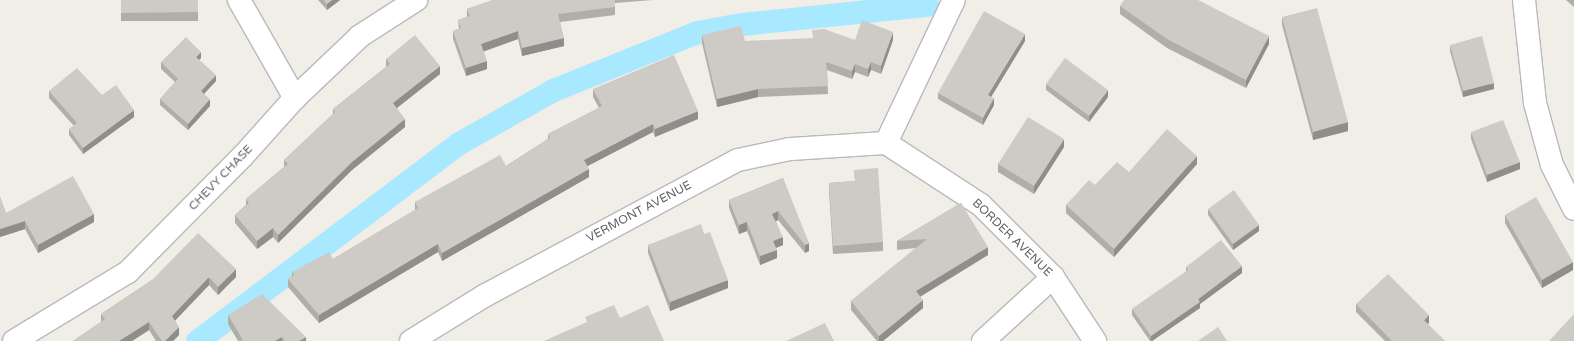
<!DOCTYPE html>
<style>
body{margin:0}
#map{position:relative;width:1574px;height:341px;overflow:hidden;background:#f1ede7;font-family:"Varela Round",sans-serif}
div>[style]{position:absolute}
.canal>*{height:23px;margin:-11.5px;padding:0 11.5px;transform-origin:11.5px;border-radius:11.5px;background:#a9e9ff}
.roads{filter:drop-shadow(1px 0 #b7babe) drop-shadow(-1px 0 #b7babe) drop-shadow(0 1px #b7babe) drop-shadow(0 -1px #b7babe)}
.street>*{height:22px;margin:-11px;padding:0 11px;transform-origin:11px;border-radius:11px;background:#fff}
.wall>*{inset:0;background:#b1aeaa}
.shaded-wall>*{inset:0;background:#908d8b}
.building>*{inset:0;background:#cecac6}
span{translate:-50% -50%;white-space:nowrap;text-align:center;line-height:1.15;-webkit-text-stroke:3px #fff;paint-order:stroke}
.street-label{font-size:12px;color:#5e6468}
</style>
<div id="map">
<div class="canal">
<div style="left:197px;top:341px;width:328px;rotate:-37.1deg"></div>
<div style="left:459px;top:143px;width:108px;rotate:-29.4deg"></div>
<div style="left:553px;top:90px;width:155px;rotate:-21.9deg"></div>
<div style="left:697px;top:32px;width:46px;rotate:-10.1deg"></div>
<div style="left:742px;top:24px;width:186px;rotate:-5.9deg"></div>
</div>
<div class="roads">
<div class="street">
<div style="left:239px;top:0;width:113px;rotate:60.3deg"></div>
<div style="left:1524px;top:0;width:104px;rotate:83.9deg"></div>
<div style="left:1535px;top:103px;width:64px;rotate:74.7deg"></div>
<div style="left:1552px;top:165px;width:49px;rotate:63.4deg"></div>
<div style="left:886px;top:143px;width:113px;rotate:33.1deg"></div>
<div style="left:981px;top:205px;width:102px;rotate:45deg"></div>
<div style="left:1053px;top:277px;width:77px;rotate:56.7deg"></div>
<div style="left:886px;top:143px;width:158px;rotate:-64.6deg"></div>
<div style="left:14px;top:341px;width:133px;rotate:-31.2deg"></div>
<div style="left:128px;top:272px;width:162px;rotate:-45.3deg"></div>
<div style="left:242px;top:157px;width:79px;rotate:-48.1deg"></div>
<div style="left:295px;top:98px;width:90px;rotate:-43.6deg"></div>
<div style="left:360px;top:36px;width:67px;rotate:-32.7deg"></div>
<div style="left:411px;top:341px;width:86px;rotate:-31.7deg"></div>
<div style="left:484px;top:296px;width:288px;rotate:-28.2deg"></div>
<div style="left:738px;top:160px;width:53px;rotate:-11.9deg"></div>
<div style="left:790px;top:149px;width:96px;rotate:-3.6deg"></div>
<div style="left:983px;top:341px;width:95px;rotate:-42.4deg"></div>
</div>
</div>
<div class="wall">
<div style="clip-path:polygon(121px 0,198px 0,198px 21px,121px 21px)"></div>
<div style="clip-path:polygon(318px 0,340px 0,327px 10px)"></div>
<div style="clip-path:polygon(493px 0,653px 0,615px 3px,615px 15px,560px 22px,564px 46px,522px 56px,518px 39px,483px 52px,487px 69px,466px 76px,453px 39px,453px 31px,459px 29px,458px 20px,467px 17px,467px 9px)"></div>
<div style="clip-path:polygon(1566px 0,1574px 0,1574px 7px)"></div>
<div style="clip-path:polygon(1202px 2px,1269px 44px,1246px 88px,1167px 48px,1120px 14px,1120px 6px)"></div>
<div style="clip-path:polygon(1282px 17px,1348px 131px,1313px 140px,1282px 25px)"></div>
<div style="clip-path:polygon(702px 35px,745px 41px,855px 40px,893px 40px,881px 74px,871px 70px,868px 77px,855px 72px,852px 79px,827px 70px,828px 94px,758px 97px,717px 107px,702px 43px)"></div>
<div style="clip-path:polygon(1025px 41px,991px 97px,994px 105px,983px 125px,938px 99px,938px 93px)"></div>
<div style="clip-path:polygon(1450px 45px,1494px 89px,1463px 97px,1450px 51px)"></div>
<div style="clip-path:polygon(201px 58px,199px 60px,216px 81px,204px 94px,210px 106px,188px 130px,160px 105px,160px 99px,175px 82px,161px 69px,161px 62px)"></div>
<div style="clip-path:polygon(386px 59px,440px 74px,397px 108px,405px 127px,352px 170px,278px 243px,273px 237px,257px 249px,235px 223px,235px 215px,246px 205px,246px 199px,284px 167px,284px 160px,333px 114px,333px 109px,386px 67px)"></div>
<div style="clip-path:polygon(1046px 84px,1108px 97px,1089px 122px,1046px 90px)"></div>
<div style="clip-path:polygon(593px 89px,698px 119px,655px 137px,653px 132px,587px 166px,589px 177px,442px 261px,438px 252px,319px 323px,288px 287px,288px 279px,292px 276px,292px 272px,333px 259px,415px 210px,415px 202px,506px 166px,548px 139px,548px 134px,599px 108px,593px 97px)"></div>
<div style="clip-path:polygon(49px 91px,102px 95px,134px 117px,83px 154px,69px 135px,69px 129px,74px 126px,49px 98px)"></div>
<div style="clip-path:polygon(1471px 132px,1520px 169px,1487px 182px,1471px 139px)"></div>
<div style="clip-path:polygon(1064px 147px,1034px 194px,998px 172px,998px 164px)"></div>
<div style="clip-path:polygon(1197px 164px,1114px 257px,1066px 213px,1066px 205px,1095px 185px,1129px 172px)"></div>
<div style="clip-path:polygon(854px 170px,883px 242px,883px 251px,833px 254px,829px 191px,829px 183px,855px 181px)"></div>
<div style="clip-path:polygon(783px 178px,809px 251px,805px 253px,778px 220px,776px 221px,783px 245px,776px 248px,777px 258px,760px 265px,747px 231px,739px 234px,729px 208px,729px 200px)"></div>
<div style="clip-path:polygon(0 197px,6px 213px,94px 222px,38px 253px,25px 229px,0 237px)"></div>
<div style="clip-path:polygon(961px 203px,988px 255px,920px 297px,923px 308px,883px 341px,877px 341px,851px 310px,851px 301px,916px 248px,897px 250px,897px 241px)"></div>
<div style="clip-path:polygon(1208px 209px,1259px 231px,1233px 250px,1208px 215px)"></div>
<div style="clip-path:polygon(1505px 215px,1573px 270px,1542px 288px,1505px 223px)"></div>
<div style="clip-path:polygon(704px 234px,728px 288px,670px 311px,648px 253px,648px 245px)"></div>
<div style="clip-path:polygon(1186px 267px,1242px 273px,1200px 304px,1200px 308px,1152px 341px,1150px 341px,1132px 315px,1132px 309px,1186px 272px)"></div>
<div style="clip-path:polygon(236px 277px,218px 295px,209px 285px,175px 320px,179px 335px,173px 341px,156px 341px,149px 330px,132px 341px,73px 341px,101px 322px,101px 314px,152px 280px)"></div>
<div style="clip-path:polygon(1356px 304px,1429px 323px,1427px 324px,1445px 341px,1385px 341px,1356px 312px)"></div>
<div style="clip-path:polygon(228px 315px,306px 341px,238px 341px,228px 324px)"></div>
</div>
<div class="shaded-wall">
<div style="clip-path:polygon(332px 0,340px 0,327px 10px,327px 4px)"></div>
<div style="clip-path:polygon(518px 31px,518px 39px,481px 52px,481px 44px)"></div>
<div style="clip-path:polygon(893px 32px,893px 40px,881px 74px,881px 66px)"></div>
<div style="clip-path:polygon(1025px 34px,1025px 41px,988px 102px,988px 95px)"></div>
<div style="clip-path:polygon(1269px 36px,1269px 44px,1246px 88px,1246px 80px)"></div>
<div style="clip-path:polygon(564px 38px,564px 46px,522px 56px,522px 48px)"></div>
<div style="clip-path:polygon(201px 52px,201px 58px,196px 63px,196px 57px)"></div>
<div style="clip-path:polygon(487px 61px,487px 69px,466px 76px,466px 68px)"></div>
<div style="clip-path:polygon(871px 62px,871px 70px,868px 77px,868px 69px)"></div>
<div style="clip-path:polygon(855px 64px,855px 72px,852px 79px,852px 71px)"></div>
<div style="clip-path:polygon(440px 66px,440px 74px,393px 111px,393px 103px)"></div>
<div style="clip-path:polygon(216px 75px,216px 81px,201px 97px,201px 91px)"></div>
<div style="clip-path:polygon(1494px 83px,1494px 89px,1463px 97px,1463px 91px)"></div>
<div style="clip-path:polygon(758px 89px,758px 97px,717px 107px,717px 99px)"></div>
<div style="clip-path:polygon(1108px 90px,1108px 97px,1089px 122px,1089px 116px)"></div>
<div style="clip-path:polygon(994px 98px,994px 105px,983px 125px,983px 118px)"></div>
<div style="clip-path:polygon(210px 99px,210px 106px,188px 130px,188px 124px)"></div>
<div style="clip-path:polygon(134px 110px,134px 117px,83px 154px,83px 148px)"></div>
<div style="clip-path:polygon(698px 111px,698px 119px,655px 137px,655px 129px)"></div>
<div style="clip-path:polygon(405px 119px,405px 127px,352px 170px,278px 243px,278px 235px,352px 162px)"></div>
<div style="clip-path:polygon(1348px 122px,1348px 131px,1313px 140px,1313px 132px)"></div>
<div style="clip-path:polygon(653px 124px,653px 132px,584px 168px,584px 160px)"></div>
<div style="clip-path:polygon(1064px 139px,1064px 147px,1034px 194px,1034px 186px)"></div>
<div style="clip-path:polygon(1197px 156px,1197px 164px,1114px 257px,1114px 249px)"></div>
<div style="clip-path:polygon(1520px 162px,1520px 169px,1487px 182px,1487px 175px)"></div>
<div style="clip-path:polygon(589px 169px,589px 177px,442px 261px,442px 253px)"></div>
<div style="clip-path:polygon(778px 211px,778px 220px,772px 223px,772px 214px)"></div>
<div style="clip-path:polygon(94px 214px,94px 222px,38px 253px,38px 245px)"></div>
<div style="clip-path:polygon(25px 221px,25px 229px,0 237px,0 229px)"></div>
<div style="clip-path:polygon(747px 222px,747px 231px,739px 234px,739px 225px)"></div>
<div style="clip-path:polygon(1259px 225px,1259px 231px,1233px 250px,1233px 244px)"></div>
<div style="clip-path:polygon(273px 228px,273px 237px,257px 249px,257px 241px)"></div>
<div style="clip-path:polygon(783px 237px,783px 245px,773px 249px,773px 241px)"></div>
<div style="clip-path:polygon(809px 243px,809px 251px,805px 253px,805px 245px)"></div>
<div style="clip-path:polygon(438px 244px,438px 252px,319px 323px,319px 315px)"></div>
<div style="clip-path:polygon(988px 247px,988px 255px,916px 299px,916px 291px)"></div>
<div style="clip-path:polygon(777px 250px,777px 258px,760px 265px,760px 256px)"></div>
<div style="clip-path:polygon(1573px 262px,1573px 270px,1542px 288px,1542px 280px)"></div>
<div style="clip-path:polygon(1242px 266px,1242px 273px,1200px 304px,1200px 308px,1152px 341px,1151px 341px,1151px 336px)"></div>
<div style="clip-path:polygon(236px 269px,236px 277px,218px 295px,218px 287px)"></div>
<div style="clip-path:polygon(209px 277px,209px 285px,172px 324px,172px 316px)"></div>
<div style="clip-path:polygon(728px 280px,728px 288px,670px 311px,670px 302px)"></div>
<div style="clip-path:polygon(923px 300px,923px 308px,883px 341px,879px 341px,879px 336px)"></div>
<div style="clip-path:polygon(1429px 315px,1429px 323px,1424px 327px,1424px 320px)"></div>
<div style="clip-path:polygon(149px 322px,149px 330px,132px 341px,119px 341px)"></div>
<div style="clip-path:polygon(179px 327px,179px 335px,173px 341px,165px 341px)"></div>
<div style="clip-path:polygon(282px 337px,282px 341px,275px 341px)"></div>
<div style="clip-path:polygon(306px 337px,306px 341px,299px 341px)"></div>
</div>
<div class="building">
<div style="clip-path:polygon(121px 0,198px 0,198px 12px,121px 13px)"></div>
<div style="clip-path:polygon(324px 0,332px 0,327px 4px)"></div>
<div style="clip-path:polygon(493px 0,615px 0,615px 7px,558px 14px,564px 38px,522px 48px,518px 31px,481px 44px,487px 61px,466px 68px,453px 31px,461px 28px,458px 20px,470px 16px,467px 9px)"></div>
<div style="clip-path:polygon(1124px 0,1198px 0,1269px 36px,1246px 80px,1167px 39px,1120px 6px)"></div>
<div style="clip-path:polygon(1317px 8px,1348px 122px,1313px 132px,1282px 17px)"></div>
<div style="clip-path:polygon(984px 11px,1025px 34px,988px 95px,994px 98px,983px 118px,938px 93px)"></div>
<div style="clip-path:polygon(862px 20px,893px 32px,881px 66px,871px 62px,868px 69px,855px 64px,852px 71px,826px 62px,828px 86px,758px 89px,717px 99px,702px 35px,741px 26px,745px 41px,813px 38px,812px 30px,824px 29px,855px 40px)"></div>
<div style="clip-path:polygon(415px 35px,440px 66px,393px 103px,405px 119px,352px 162px,278px 235px,273px 228px,257px 241px,235px 215px,249px 203px,246px 199px,288px 164px,284px 160px,335px 112px,333px 109px,390px 64px,386px 59px)"></div>
<div style="clip-path:polygon(1482px 36px,1494px 83px,1463px 91px,1450px 45px)"></div>
<div style="clip-path:polygon(186px 37px,201px 52px,196px 57px,216px 75px,201px 91px,210px 99px,188px 124px,160px 99px,178px 79px,161px 62px)"></div>
<div style="clip-path:polygon(674px 55px,698px 111px,655px 129px,653px 124px,584px 160px,589px 169px,442px 253px,438px 244px,319px 315px,288px 279px,294px 275px,292px 272px,329px 252px,333px 259px,418px 208px,415px 202px,500px 155px,506px 166px,550px 138px,548px 134px,602px 106px,593px 89px)"></div>
<div style="clip-path:polygon(1065px 58px,1108px 90px,1089px 116px,1046px 84px)"></div>
<div style="clip-path:polygon(77px 68px,102px 95px,116px 85px,134px 110px,83px 148px,69px 129px,77px 123px,49px 91px)"></div>
<div style="clip-path:polygon(1028px 117px,1064px 139px,1034px 186px,998px 164px)"></div>
<div style="clip-path:polygon(1503px 120px,1520px 162px,1487px 175px,1471px 132px)"></div>
<div style="clip-path:polygon(1167px 129px,1197px 156px,1114px 249px,1066px 205px,1089px 180px,1095px 185px,1117px 162px,1129px 172px)"></div>
<div style="clip-path:polygon(878px 168px,883px 242px,833px 246px,829px 183px,855px 181px,854px 170px)"></div>
<div style="clip-path:polygon(73px 176px,94px 214px,38px 245px,25px 221px,0 229px,0 197px,6px 213px)"></div>
<div style="clip-path:polygon(783px 178px,809px 243px,805px 245px,778px 211px,772px 214px,783px 237px,773px 241px,777px 250px,760px 256px,747px 222px,739px 225px,729px 200px)"></div>
<div style="clip-path:polygon(1234px 190px,1259px 225px,1233px 244px,1208px 209px)"></div>
<div style="clip-path:polygon(1536px 197px,1573px 262px,1542px 280px,1505px 215px)"></div>
<div style="clip-path:polygon(961px 203px,988px 247px,916px 291px,923px 300px,879px 336px,851px 301px,927px 239px,897px 241px)"></div>
<div style="clip-path:polygon(701px 224px,704px 234px,710px 232px,728px 280px,670px 302px,648px 245px)"></div>
<div style="clip-path:polygon(198px 233px,236px 269px,218px 287px,209px 277px,172px 316px,179px 327px,165px 341px,162px 341px,149px 322px,119px 341px,73px 341px,105px 319px,101px 314px,152px 280px)"></div>
<div style="clip-path:polygon(1221px 240px,1242px 266px,1198px 299px,1200px 302px,1151px 336px,1132px 309px,1188px 270px,1186px 267px)"></div>
<div style="clip-path:polygon(1388px 274px,1429px 315px,1424px 320px,1445px 341px,1392px 341px,1356px 304px)"></div>
<div style="clip-path:polygon(262px 294px,306px 337px,299px 341px,285px 341px,282px 337px,275px 341px,240px 341px,243px 340px,228px 315px)"></div>
<div style="clip-path:polygon(614px 305px,620px 318px,648px 305px,664px 341px,544px 341px,587px 322px,585px 317px)"></div>
<div style="clip-path:polygon(1574px 314px,1574px 341px,1549px 341px)"></div>
<div style="clip-path:polygon(825px 323px,834px 341px,786px 341px)"></div>
<div style="clip-path:polygon(1218px 327px,1227px 341px,1198px 341px)"></div>
</div>
<div class="street-label">
<span style="left:221px;top:178px;rotate:-46deg">CHEVY CHASE</span>
<span style="left:639px;top:212px;rotate:-28deg">VERMONT AVENUE</span>
<span style="left:1012px;top:238px;rotate:44deg">BORDER AVENUE</span>
</div>
</div>
